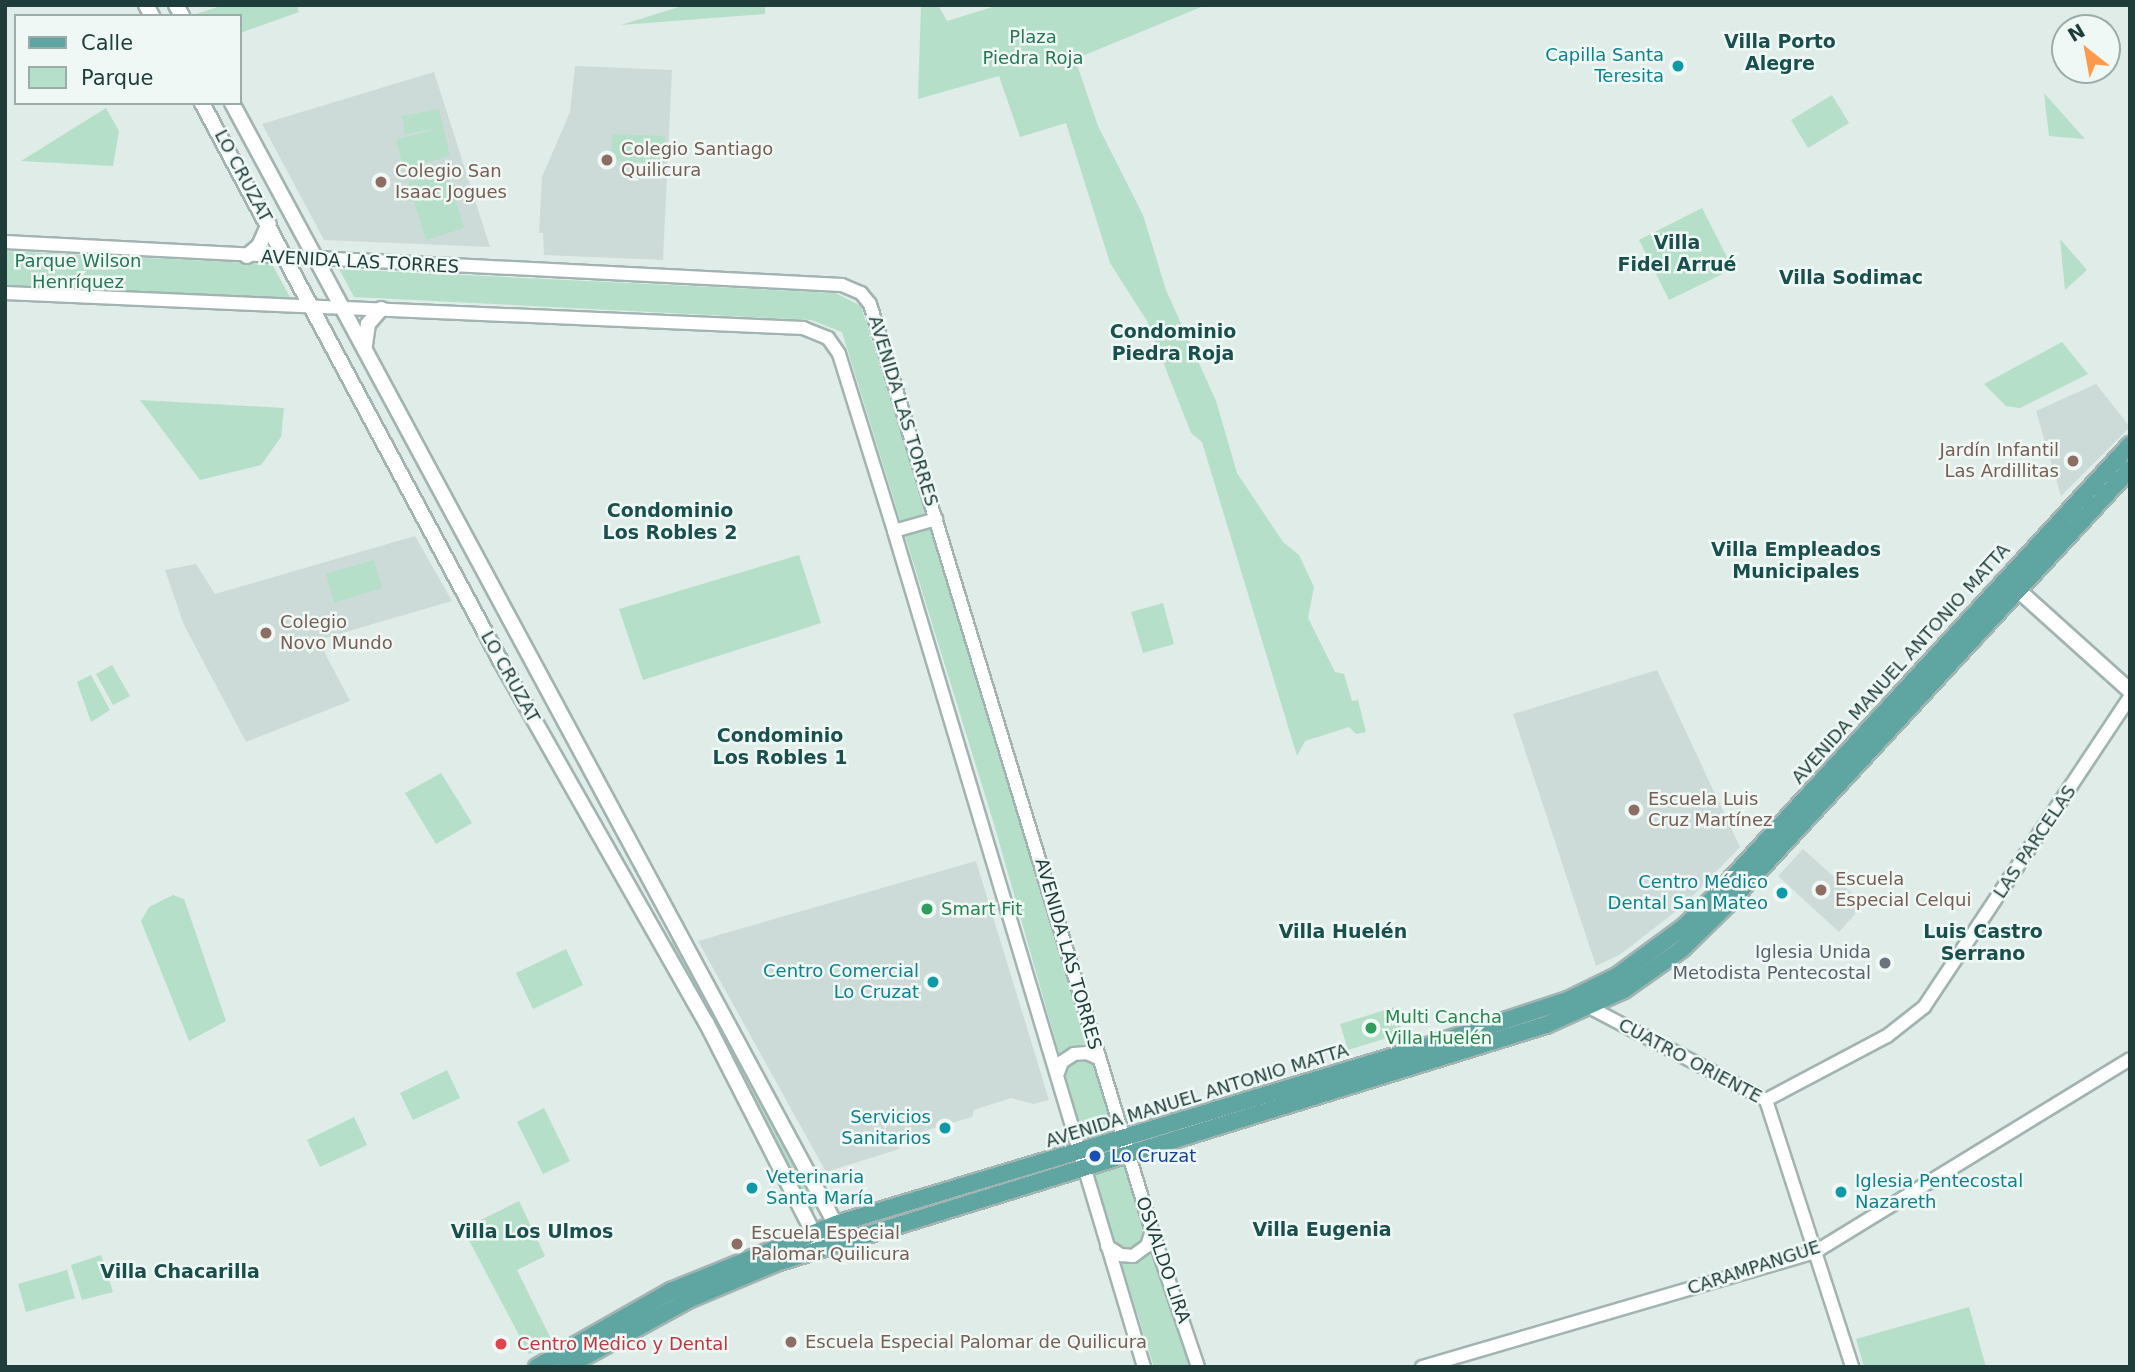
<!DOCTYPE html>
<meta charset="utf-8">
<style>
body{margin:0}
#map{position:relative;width:2135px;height:1372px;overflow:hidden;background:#dfece8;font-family:"DejaVu Sans",sans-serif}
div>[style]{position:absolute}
.built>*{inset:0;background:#cddbd8}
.green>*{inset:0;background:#b5dfc9}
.roads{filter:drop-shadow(2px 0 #a1b4b1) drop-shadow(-2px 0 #a1b4b1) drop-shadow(0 2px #a1b4b1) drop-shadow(0 -2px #a1b4b1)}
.tertiary>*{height:12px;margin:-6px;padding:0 6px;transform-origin:6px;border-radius:6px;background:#fff}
.secondary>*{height:14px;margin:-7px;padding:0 7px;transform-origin:7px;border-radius:7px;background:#fff}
.primary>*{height:16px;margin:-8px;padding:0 8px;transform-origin:8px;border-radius:8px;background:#5fa5a1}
.dots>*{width:19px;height:19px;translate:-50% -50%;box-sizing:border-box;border:4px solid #eff8f5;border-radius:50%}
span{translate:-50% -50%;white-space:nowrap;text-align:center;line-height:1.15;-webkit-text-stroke:5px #eff8f5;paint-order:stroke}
.park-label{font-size:18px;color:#257755}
.culture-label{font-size:18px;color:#0d838f}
.right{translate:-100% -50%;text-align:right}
.left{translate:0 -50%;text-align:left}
.education-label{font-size:18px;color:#785e54}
.street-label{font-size:18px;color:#1e3d3b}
.leisure-label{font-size:18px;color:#27864d}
.worship-label{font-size:18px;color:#5b616d}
.transit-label{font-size:18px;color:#164399}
.health-label{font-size:18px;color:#be3a42}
.neighbourhood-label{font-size:19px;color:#19504e;font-weight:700}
.frame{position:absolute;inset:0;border:7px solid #1e3d3b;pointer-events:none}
.legend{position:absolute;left:14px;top:14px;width:228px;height:91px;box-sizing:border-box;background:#eff8f5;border:2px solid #9badab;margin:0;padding:9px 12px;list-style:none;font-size:21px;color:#1e3d3b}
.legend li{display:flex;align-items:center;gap:14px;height:35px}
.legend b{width:35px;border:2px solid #9badab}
.north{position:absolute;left:2051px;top:14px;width:70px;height:70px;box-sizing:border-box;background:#eff8f5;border:2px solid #9badab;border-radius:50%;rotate:329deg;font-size:19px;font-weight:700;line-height:28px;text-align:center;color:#1e3d3b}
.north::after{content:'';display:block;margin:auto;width:24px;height:32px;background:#fe9a4a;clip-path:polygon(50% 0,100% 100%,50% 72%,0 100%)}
</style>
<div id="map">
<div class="built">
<div style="clip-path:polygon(575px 66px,672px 70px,663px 260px,544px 255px,543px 233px,539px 233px,542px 177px,570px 112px)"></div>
<div style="clip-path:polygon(434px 72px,490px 247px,324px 240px,262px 124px)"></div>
<div style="clip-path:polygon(2096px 384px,2130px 427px,2061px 496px,2036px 411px)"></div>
<div style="clip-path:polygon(415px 536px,452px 601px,318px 640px,350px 701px,246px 742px,184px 625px,165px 570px,196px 564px,215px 594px)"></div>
<div style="clip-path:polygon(1657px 670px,1740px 847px,1684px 905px,1621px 954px,1596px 966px,1513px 714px)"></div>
<div style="clip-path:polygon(1803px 849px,1864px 904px,1839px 932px,1778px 876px)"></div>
<div style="clip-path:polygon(976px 861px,1049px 1100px,1033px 1104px,1011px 1098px,974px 1110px,972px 1117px,897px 1139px,899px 1149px,826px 1172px,698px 941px)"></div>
</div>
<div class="green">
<div style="clip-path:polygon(224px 5px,297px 5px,299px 12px,240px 33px,240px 16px,196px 14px)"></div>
<div style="clip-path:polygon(685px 5px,765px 5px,765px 14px,621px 25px)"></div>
<div style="clip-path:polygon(921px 5px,938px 5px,947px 21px,999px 5px,1206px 5px,1075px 59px,1098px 126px,1143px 215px,1166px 290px,1216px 401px,1237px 473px,1283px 542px,1299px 555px,1314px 587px,1308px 618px,1335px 672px,1344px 674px,1352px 701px,1358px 700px,1366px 732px,1356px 734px,1349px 727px,1305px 741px,1297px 756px,1202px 442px,1191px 433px,1147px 321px,1110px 263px,1066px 123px,1020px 137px,999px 76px,918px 99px)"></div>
<div style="clip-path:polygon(2044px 93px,2085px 139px,2049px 136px)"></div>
<div style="clip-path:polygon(1832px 95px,1849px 123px,1808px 148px,1791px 120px)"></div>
<div style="clip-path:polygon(106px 108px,119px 131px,113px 166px,21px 161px)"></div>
<div style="clip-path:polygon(439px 109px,450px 156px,404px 169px,396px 140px,439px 128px,405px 134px,402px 116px)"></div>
<div style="clip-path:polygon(612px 134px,665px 136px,664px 163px,611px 161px)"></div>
<div style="clip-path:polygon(446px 170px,464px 228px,426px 240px,408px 182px)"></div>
<div style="clip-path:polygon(1702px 208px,1733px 269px,1669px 300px,1639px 240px)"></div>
<div style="clip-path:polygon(2060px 239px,2087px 270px,2065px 290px)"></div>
<div style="clip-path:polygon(5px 251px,272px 264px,292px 301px,5px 287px)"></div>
<div style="clip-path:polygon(339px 269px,835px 293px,861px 306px,1193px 1367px,1154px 1367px,1091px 1166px,994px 824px,842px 332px,811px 320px,354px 297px)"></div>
<div style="clip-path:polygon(2062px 342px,2088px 374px,2020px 408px,2006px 406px,1984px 384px)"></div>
<div style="clip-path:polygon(140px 400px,284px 408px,281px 437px,261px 465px,200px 480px)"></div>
<div style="clip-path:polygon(799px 555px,821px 623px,643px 680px,619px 609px)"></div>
<div style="clip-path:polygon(374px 560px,382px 588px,334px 603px,326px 574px)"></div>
<div style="clip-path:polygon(1163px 603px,1174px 644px,1143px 653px,1131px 612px)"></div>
<div style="clip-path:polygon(112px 665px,130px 696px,113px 705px,96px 674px)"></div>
<div style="clip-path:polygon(91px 675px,110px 710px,91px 722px,77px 682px)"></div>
<div style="clip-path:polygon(441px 773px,472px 823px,436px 844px,405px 793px)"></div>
<div style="clip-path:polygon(173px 895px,184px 899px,226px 1021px,189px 1041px,141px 921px,149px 907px)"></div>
<div style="clip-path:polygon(674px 939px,816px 1206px,813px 1212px,669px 944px)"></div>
<div style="clip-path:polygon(566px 949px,583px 985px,533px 1009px,516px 973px)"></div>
<div style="clip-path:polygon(1395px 1007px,1403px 1033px,1348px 1050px,1340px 1024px)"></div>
<div style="clip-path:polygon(447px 1070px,460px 1098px,413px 1120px,400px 1093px)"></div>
<div style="clip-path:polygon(544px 1108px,570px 1161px,543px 1174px,517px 1122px)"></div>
<div style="clip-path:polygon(354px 1117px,367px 1145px,320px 1167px,307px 1140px)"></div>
<div style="clip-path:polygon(519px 1201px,545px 1256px,517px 1270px,552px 1341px,529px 1354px,463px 1229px)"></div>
<div style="clip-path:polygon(101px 1255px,113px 1292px,82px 1300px,71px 1265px)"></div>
<div style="clip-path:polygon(67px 1270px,75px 1298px,26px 1312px,18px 1284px)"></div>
<div style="clip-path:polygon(1969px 1307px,1986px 1367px,1864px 1367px,1856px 1339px)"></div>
</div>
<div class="roads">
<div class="tertiary">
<div style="left:5px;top:242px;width:838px;rotate:2.94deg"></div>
<div style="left:842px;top:285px;width:21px;rotate:23deg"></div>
<div style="left:861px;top:293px;width:14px;rotate:51deg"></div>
<div style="left:870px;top:304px;width:969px;rotate:73.08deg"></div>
<div style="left:1152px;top:1231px;width:144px;rotate:71.3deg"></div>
<div style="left:5px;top:293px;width:799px;rotate:2.51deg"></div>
<div style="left:803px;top:328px;width:27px;rotate:22deg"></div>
<div style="left:828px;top:338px;width:19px;rotate:55deg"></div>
<div style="left:839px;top:354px;width:185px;rotate:72.7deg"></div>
<div style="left:894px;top:531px;width:873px;rotate:73.35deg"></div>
<div style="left:894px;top:531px;width:44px;rotate:-15.9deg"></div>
<div style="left:1591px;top:1008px;width:198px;rotate:27.7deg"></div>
<div style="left:1766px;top:1100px;width:281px;rotate:72.1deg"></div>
<div style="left:1058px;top:1073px;width:12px;rotate:-70deg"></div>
<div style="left:1062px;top:1062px;width:14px;rotate:-34deg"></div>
<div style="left:1074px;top:1054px;width:13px;rotate:-4deg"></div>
<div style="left:1087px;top:1053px;width:14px;rotate:25deg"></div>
<div style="left:1766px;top:1100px;width:137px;rotate:-27.9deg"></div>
<div style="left:1887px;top:1036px;width:47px;rotate:-38.1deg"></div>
<div style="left:1924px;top:1007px;width:372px;rotate:-56.4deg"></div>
<div style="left:1107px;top:1246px;width:17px;rotate:33deg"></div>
<div style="left:1121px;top:1255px;width:12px;rotate:5deg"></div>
<div style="left:1133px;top:1256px;width:17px;rotate:-36deg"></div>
<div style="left:1147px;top:1246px;width:16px;rotate:-72deg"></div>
<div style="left:1422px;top:1367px;width:409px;rotate:-16.3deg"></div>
<div style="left:1815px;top:1252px;width:369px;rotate:-31.5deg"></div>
</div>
<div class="secondary">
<div style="left:146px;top:5px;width:13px;rotate:61deg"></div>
<div style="left:176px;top:5px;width:13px;rotate:61deg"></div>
<div style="left:202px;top:103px;width:632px;rotate:61.85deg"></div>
<div style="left:500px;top:660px;width:417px;rotate:60.4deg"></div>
<div style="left:706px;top:1022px;width:254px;rotate:63deg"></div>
<div style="left:232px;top:103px;width:1291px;rotate:61.71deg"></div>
<div style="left:247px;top:256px;width:16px;rotate:-40deg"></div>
<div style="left:259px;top:246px;width:24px;rotate:-66deg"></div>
<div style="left:365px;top:345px;width:21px;rotate:-82deg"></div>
<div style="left:368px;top:324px;width:20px;rotate:-49deg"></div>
<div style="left:2018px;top:590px;width:151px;rotate:42deg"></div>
</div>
<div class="primary">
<div style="left:537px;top:1367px;width:154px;rotate:-29.6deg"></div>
<div style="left:671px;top:1291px;width:178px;rotate:-22.1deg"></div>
<div style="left:836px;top:1224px;width:608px;rotate:-16.74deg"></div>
<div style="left:1418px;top:1049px;width:158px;rotate:-18.1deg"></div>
<div style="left:1568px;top:1000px;width:55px;rotate:-26.1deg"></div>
<div style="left:1617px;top:976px;width:84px;rotate:-36.3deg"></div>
<div style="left:1685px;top:926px;width:54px;rotate:-45deg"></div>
<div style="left:1723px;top:888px;width:602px;rotate:-47.43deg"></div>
<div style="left:566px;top:1367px;width:141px;rotate:-28.7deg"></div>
<div style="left:690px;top:1299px;width:93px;rotate:-22.7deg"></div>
<div style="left:776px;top:1263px;width:806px;rotate:-17.18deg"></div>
<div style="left:1546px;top:1025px;width:85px;rotate:-24.2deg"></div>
<div style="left:1624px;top:990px;width:71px;rotate:-35.3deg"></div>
<div style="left:1682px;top:949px;width:64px;rotate:-44.4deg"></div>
<div style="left:1728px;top:904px;width:592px;rotate:-47.26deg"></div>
</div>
</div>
<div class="dots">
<div style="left:1678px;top:66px;background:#0f9aa8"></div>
<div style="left:607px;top:160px;background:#8d6e63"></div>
<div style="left:381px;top:182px;background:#8d6e63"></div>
<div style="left:2073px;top:461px;background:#8d6e63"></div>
<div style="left:266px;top:633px;background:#8d6e63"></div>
<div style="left:1634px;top:810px;background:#8d6e63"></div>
<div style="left:1821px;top:890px;background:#8d6e63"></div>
<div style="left:1782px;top:893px;background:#0f9aa8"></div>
<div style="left:927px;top:909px;background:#2e9e5b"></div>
<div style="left:1885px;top:963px;background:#6b7280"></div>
<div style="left:933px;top:982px;background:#0f9aa8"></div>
<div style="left:1371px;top:1028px;background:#2e9e5b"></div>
<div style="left:945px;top:1128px;background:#0f9aa8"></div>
<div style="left:1095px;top:1156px;background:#1a4fb4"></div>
<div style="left:752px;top:1188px;background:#0f9aa8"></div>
<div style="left:1841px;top:1192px;background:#0f9aa8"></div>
<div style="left:737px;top:1244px;background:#8d6e63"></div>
<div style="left:791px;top:1342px;background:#8d6e63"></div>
<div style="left:501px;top:1344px;background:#e0444e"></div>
</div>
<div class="park-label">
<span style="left:1033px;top:48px">Plaza<br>Piedra Roja</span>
<span style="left:78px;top:272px">Parque Wilson<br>Henríquez</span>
</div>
<div class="culture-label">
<span class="right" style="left:1664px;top:66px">Capilla Santa<br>Teresita</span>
<span class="right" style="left:1768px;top:893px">Centro Médico<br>Dental San Mateo</span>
<span class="right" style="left:919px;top:982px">Centro Comercial<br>Lo Cruzat</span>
<span class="right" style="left:931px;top:1128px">Servicios<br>Sanitarios</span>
<span class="left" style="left:766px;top:1188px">Veterinaria<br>Santa María</span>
<span class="left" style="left:1855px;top:1192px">Iglesia Pentecostal<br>Nazareth</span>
</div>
<div class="education-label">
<span class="left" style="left:621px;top:160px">Colegio Santiago<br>Quilicura</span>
<span class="left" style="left:395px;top:182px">Colegio San<br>Isaac Jogues</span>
<span class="right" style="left:2059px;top:461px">Jardín Infantil<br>Las Ardillitas</span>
<span class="left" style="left:280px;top:633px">Colegio<br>Novo Mundo</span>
<span class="left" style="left:1648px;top:810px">Escuela Luis<br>Cruz Martínez</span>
<span class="left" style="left:1835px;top:890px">Escuela<br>Especial Celqui</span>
<span class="left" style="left:751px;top:1244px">Escuela Especial<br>Palomar Quilicura</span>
<span class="left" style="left:805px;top:1342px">Escuela Especial Palomar de Quilicura</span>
</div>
<div class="street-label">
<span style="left:243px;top:176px;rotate:62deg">LO CRUZAT</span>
<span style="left:360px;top:262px;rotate:3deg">AVENIDA LAS TORRES</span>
<span style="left:903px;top:411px;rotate:73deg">AVENIDA LAS TORRES</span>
<span style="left:1901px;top:664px;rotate:-48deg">AVENIDA MANUEL ANTONIO MATTA</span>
<span style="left:510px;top:677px;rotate:61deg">LO CRUZAT</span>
<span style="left:2035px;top:842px;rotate:-56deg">LAS PARCELAS</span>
<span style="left:1068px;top:954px;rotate:74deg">AVENIDA LAS TORRES</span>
<span style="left:1690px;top:1061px;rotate:28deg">CUATRO ORIENTE</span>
<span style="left:1197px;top:1096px;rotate:-17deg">AVENIDA MANUEL ANTONIO MATTA</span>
<span style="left:1163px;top:1260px;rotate:71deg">OSVALDO LIRA</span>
<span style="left:1754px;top:1268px;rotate:-18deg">CARAMPANGUE</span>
</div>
<div class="leisure-label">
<span class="left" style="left:941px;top:909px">Smart Fit</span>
<span class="left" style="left:1385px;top:1028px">Multi Cancha<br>Villa Huelén</span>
</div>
<div class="worship-label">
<span class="right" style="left:1871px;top:963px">Iglesia Unida<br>Metodista Pentecostal</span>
</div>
<div class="transit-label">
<span class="left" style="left:1111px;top:1156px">Lo Cruzat</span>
</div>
<div class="health-label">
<span class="left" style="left:517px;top:1344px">Centro Medico y Dental</span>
</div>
<div class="neighbourhood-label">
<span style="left:1780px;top:53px">Villa Porto<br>Alegre</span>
<span style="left:1677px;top:254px">Villa<br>Fidel Arrué</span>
<span style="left:1851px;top:278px">Villa Sodimac</span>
<span style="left:1173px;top:343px">Condominio<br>Piedra Roja</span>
<span style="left:670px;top:522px">Condominio<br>Los Robles 2</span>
<span style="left:1796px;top:561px">Villa Empleados<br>Municipales</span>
<span style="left:780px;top:747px">Condominio<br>Los Robles 1</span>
<span style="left:1343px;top:932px">Villa Huelén</span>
<span style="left:1983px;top:943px">Luis Castro<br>Serrano</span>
<span style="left:1322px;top:1230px">Villa Eugenia</span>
<span style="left:532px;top:1232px">Villa Los Ulmos</span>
<span style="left:180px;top:1272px">Villa Chacarilla</span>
</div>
<div class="frame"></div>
<ul class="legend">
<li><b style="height:9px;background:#5fa5a1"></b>Calle</li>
<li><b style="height:19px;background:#b5dfc9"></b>Parque</li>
</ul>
<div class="north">N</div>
</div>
